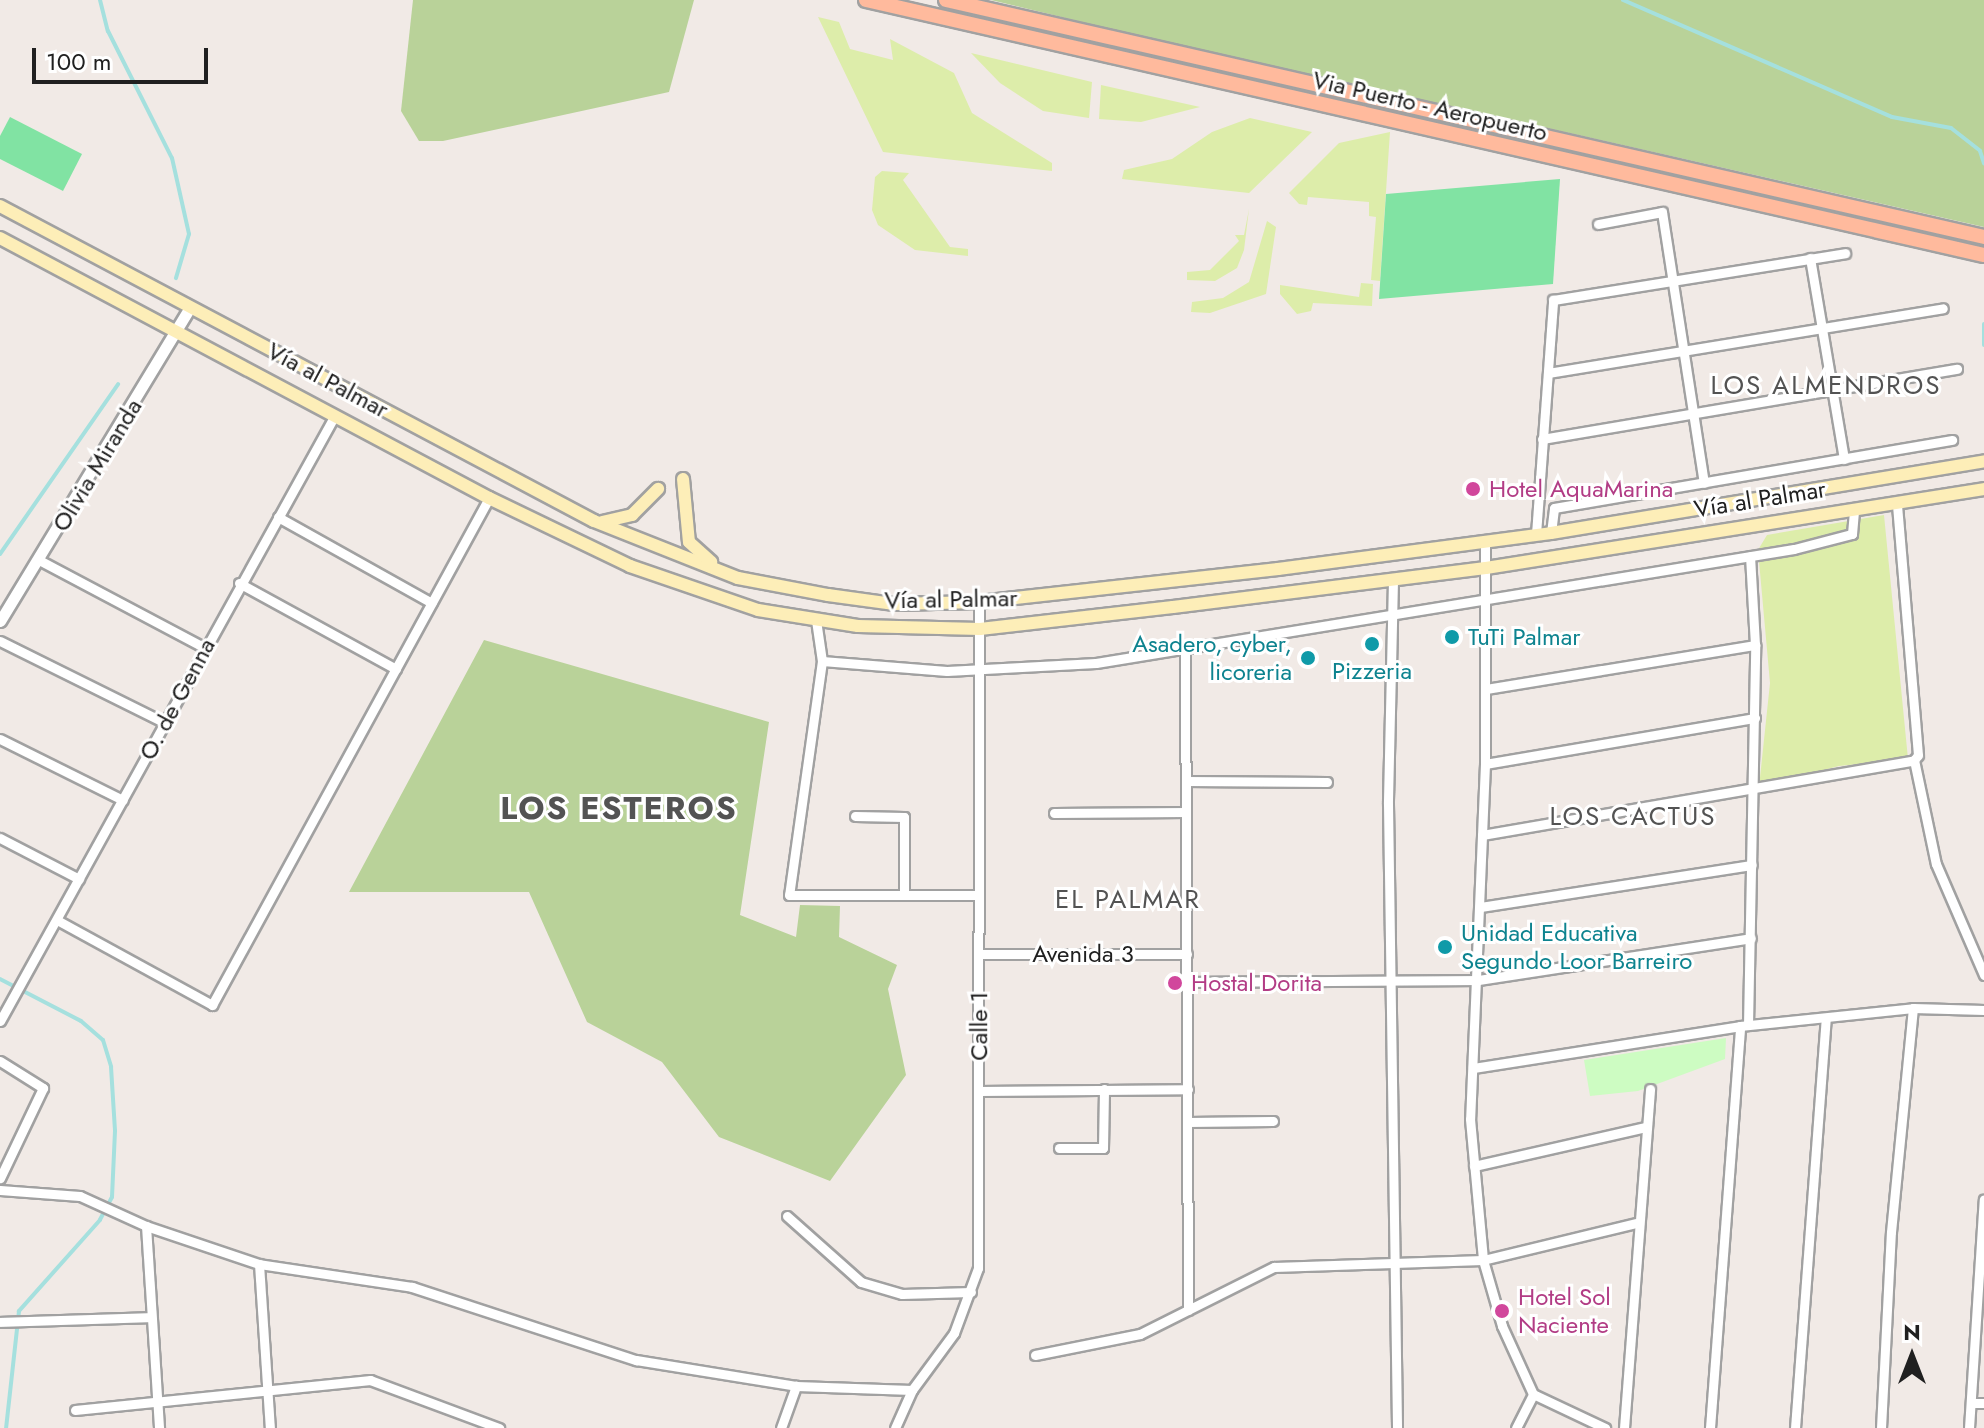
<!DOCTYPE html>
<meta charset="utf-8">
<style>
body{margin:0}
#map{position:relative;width:1984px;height:1428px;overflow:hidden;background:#f1eae6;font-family:Jost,sans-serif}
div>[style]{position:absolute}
.grass>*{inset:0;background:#ddedaa}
.forest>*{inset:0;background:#b9d299}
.park>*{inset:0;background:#cdfcc2}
.pitch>*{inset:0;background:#81e3a3}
.stream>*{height:4px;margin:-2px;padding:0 2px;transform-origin:2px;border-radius:2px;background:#a5e0de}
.roads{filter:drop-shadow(2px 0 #a1a1a1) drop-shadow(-2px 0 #a1a1a1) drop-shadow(0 2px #a1a1a1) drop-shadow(0 -2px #a1a1a1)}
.minor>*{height:9px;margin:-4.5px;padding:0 4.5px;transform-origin:4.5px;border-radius:4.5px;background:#fff}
.tertiary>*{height:11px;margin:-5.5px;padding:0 5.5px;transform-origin:5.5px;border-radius:5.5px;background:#fff}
.secondary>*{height:12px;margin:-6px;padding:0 6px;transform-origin:6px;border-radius:6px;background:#fdeeb8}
.primary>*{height:14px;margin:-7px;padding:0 7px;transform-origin:7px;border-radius:7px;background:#ffba9d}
.dots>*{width:22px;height:22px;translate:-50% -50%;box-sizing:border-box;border:4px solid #fff;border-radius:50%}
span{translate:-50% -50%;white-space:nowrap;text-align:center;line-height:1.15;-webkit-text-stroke:6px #fff;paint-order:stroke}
.street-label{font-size:24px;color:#202020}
.hotel-label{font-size:24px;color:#b23c85}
.left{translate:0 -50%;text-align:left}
.culture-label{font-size:24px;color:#0d838f}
.right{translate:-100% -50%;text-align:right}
.neighbourhood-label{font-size:26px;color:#535353;letter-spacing:2px}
.district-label{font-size:32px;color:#535353;font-weight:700;letter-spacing:2px}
.north{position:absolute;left:1872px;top:1316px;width:80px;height:80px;-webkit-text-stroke:6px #fff;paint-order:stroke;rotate:0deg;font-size:22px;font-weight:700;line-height:32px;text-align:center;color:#202020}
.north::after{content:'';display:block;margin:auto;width:28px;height:36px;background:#202020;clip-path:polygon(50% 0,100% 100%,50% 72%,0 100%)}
.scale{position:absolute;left:32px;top:48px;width:176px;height:36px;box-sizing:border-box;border:4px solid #202020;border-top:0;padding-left:10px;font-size:24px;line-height:28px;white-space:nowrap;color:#202020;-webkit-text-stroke:6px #fff;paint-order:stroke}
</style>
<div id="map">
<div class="grass">
<div style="clip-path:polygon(818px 17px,839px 22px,850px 49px,893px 60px,890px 39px,954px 73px,972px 113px,1052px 163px,1052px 171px,883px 152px)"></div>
<div style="clip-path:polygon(971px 53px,1092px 82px,1089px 118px,1043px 111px,1000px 83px)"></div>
<div style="clip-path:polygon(1101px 85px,1200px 107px,1141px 122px,1099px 119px)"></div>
<div style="clip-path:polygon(1250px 118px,1312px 132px,1249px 193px,1122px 179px,1124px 170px,1172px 159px,1212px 132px)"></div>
<div style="clip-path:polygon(1390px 132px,1380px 281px,1371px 280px,1376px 217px,1369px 216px,1369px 202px,1308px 197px,1307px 205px,1299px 204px,1289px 193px,1339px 143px)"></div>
<div style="clip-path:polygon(882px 171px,909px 173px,903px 180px,950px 247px,968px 249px,968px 256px,915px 250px,878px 225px,872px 210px,875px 177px)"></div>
<div style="clip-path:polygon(1249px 209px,1244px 250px,1237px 268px,1215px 281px,1187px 280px,1187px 272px,1210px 270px,1239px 241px,1235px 235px,1244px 235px)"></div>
<div style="clip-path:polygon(1267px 221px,1276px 227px,1266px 294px,1210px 313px,1191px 312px,1192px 302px,1223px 298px,1249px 282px)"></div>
<div style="clip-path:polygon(1361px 283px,1373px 284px,1372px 306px,1313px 303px,1311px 311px,1297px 314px,1280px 294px,1280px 285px,1359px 297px)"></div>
<div style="clip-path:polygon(1884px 515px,1908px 759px,1839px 766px,1759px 787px,1770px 683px,1758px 550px,1767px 535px)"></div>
</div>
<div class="forest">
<div style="clip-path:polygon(413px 0,694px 0,669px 92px,443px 141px,419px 141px,401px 111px)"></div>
<div style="clip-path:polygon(991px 0,1984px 0,1984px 227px,1115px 30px)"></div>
<div style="clip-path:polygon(484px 640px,769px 722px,740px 915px,796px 937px,800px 905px,840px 906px,839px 937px,897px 965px,888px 989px,906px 1075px,830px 1181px,719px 1137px,662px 1062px,587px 1022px,529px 892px,349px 892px)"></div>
</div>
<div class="park">
<div style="clip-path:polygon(1726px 1038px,1725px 1059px,1638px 1091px,1590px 1096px,1584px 1060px)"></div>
</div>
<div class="pitch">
<div style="clip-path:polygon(10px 117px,82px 154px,63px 191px,0 159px,0 136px)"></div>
<div style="clip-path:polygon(1560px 179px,1553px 284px,1379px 299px,1386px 194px)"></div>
</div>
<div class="stream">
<div style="left:100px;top:0;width:32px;rotate:76deg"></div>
<div style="left:108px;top:31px;width:142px;rotate:63.3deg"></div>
<div style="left:172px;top:158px;width:78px;rotate:77.4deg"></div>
<div style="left:189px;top:234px;width:46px;rotate:106.5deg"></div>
<div style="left:1623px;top:0;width:293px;rotate:23.5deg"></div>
<div style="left:1892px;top:117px;width:60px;rotate:10.6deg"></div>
<div style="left:1951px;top:128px;width:37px;rotate:38deg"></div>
<div style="left:1980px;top:151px;width:13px;rotate:72deg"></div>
<div style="left:1984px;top:324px;width:21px;rotate:90deg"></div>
<div style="left:0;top:554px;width:207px;rotate:-55.2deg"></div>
<div style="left:0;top:979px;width:91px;rotate:27.4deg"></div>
<div style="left:81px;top:1021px;width:29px;rotate:41deg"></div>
<div style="left:103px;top:1040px;width:28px;rotate:73deg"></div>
<div style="left:111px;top:1067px;width:64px;rotate:86.4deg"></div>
<div style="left:115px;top:1131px;width:66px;rotate:92.6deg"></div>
<div style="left:112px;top:1197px;width:26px;rotate:118deg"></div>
<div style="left:100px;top:1220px;width:122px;rotate:131.7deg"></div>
<div style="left:19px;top:1311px;width:118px;rotate:96.3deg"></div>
</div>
<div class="roads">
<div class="minor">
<div style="left:1598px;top:224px;width:65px;rotate:-10.6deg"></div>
<div style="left:1662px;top:212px;width:274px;rotate:81.2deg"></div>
<div style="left:1810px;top:258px;width:204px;rotate:80.4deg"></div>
<div style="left:1548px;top:373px;width:400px;rotate:-9.3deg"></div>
<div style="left:1542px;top:439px;width:421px;rotate:-9.6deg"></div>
<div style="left:278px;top:517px;width:176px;rotate:29.2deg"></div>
<div style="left:1551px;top:533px;width:25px;rotate:-83deg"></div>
<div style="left:1554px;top:508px;width:404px;rotate:-9.7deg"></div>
<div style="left:1536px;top:534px;width:235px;rotate:-85.8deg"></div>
<div style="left:1553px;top:300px;width:296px;rotate:-9.1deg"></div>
<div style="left:1485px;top:542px;width:222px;rotate:90deg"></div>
<div style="left:1485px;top:764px;width:355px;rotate:92.4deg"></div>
<div style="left:1470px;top:1119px;width:142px;rotate:84.7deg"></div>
<div style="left:1483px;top:1260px;width:69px;rotate:73.9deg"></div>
<div style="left:1502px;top:1326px;width:75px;rotate:65.5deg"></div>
<div style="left:1533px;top:1394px;width:80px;rotate:25.3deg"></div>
<div style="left:39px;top:560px;width:188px;rotate:27.9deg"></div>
<div style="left:1393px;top:580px;width:224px;rotate:91.3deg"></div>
<div style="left:1388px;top:804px;width:624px;rotate:89.17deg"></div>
<div style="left:239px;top:583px;width:179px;rotate:28.7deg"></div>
<div style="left:816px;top:620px;width:41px;rotate:81.7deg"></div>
<div style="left:822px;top:661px;width:236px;rotate:98deg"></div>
<div style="left:789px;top:895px;width:190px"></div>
<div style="left:0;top:641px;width:184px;rotate:26.4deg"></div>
<div style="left:1185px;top:650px;width:660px;rotate:89.74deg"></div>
<div style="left:822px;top:661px;width:125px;rotate:4.6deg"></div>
<div style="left:947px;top:671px;width:149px;rotate:-3.1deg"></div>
<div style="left:1096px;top:663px;width:707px;rotate:-9.28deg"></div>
<div style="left:1794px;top:549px;width:60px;rotate:-14.5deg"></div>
<div style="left:1852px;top:534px;width:23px;rotate:-85deg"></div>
<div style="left:1486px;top:689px;width:273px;rotate:-9.3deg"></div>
<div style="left:0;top:739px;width:137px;rotate:26.4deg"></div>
<div style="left:1914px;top:760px;width:106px;rotate:78.1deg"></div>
<div style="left:1936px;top:864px;width:121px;rotate:66.6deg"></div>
<div style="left:1485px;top:764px;width:274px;rotate:-9.7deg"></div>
<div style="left:1186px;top:781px;width:141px;rotate:0.4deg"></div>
<div style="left:1054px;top:813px;width:132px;rotate:-0.4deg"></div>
<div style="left:855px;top:816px;width:49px;rotate:1.2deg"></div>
<div style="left:904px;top:817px;width:78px;rotate:90deg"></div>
<div style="left:1482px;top:835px;width:438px;rotate:-9.8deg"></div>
<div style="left:1914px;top:760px;width:6px;rotate:-51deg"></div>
<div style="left:1918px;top:755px;width:252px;rotate:-94.8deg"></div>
<div style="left:0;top:838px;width:89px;rotate:27.4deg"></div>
<div style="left:1480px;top:907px;width:275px;rotate:-8.8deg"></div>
<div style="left:57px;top:920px;width:177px;rotate:28.7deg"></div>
<div style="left:212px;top:1005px;width:578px;rotate:-61.35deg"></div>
<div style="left:979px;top:954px;width:208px"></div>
<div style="left:1187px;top:982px;width:291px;rotate:-0.4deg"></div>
<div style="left:1478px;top:980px;width:276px;rotate:-8.7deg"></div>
<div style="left:0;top:1021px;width:690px;rotate:-61.06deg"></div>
<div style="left:1748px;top:1025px;width:380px;rotate:-88.9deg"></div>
<div style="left:1755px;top:645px;width:89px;rotate:-93.2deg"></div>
<div style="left:0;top:1061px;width:51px;rotate:32.1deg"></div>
<div style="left:43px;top:1088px;width:100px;rotate:115.5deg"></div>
<div style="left:1473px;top:1068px;width:270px;rotate:-8.9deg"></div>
<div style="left:1740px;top:1026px;width:174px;rotate:-5.9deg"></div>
<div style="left:1913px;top:1008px;width:71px;rotate:1.6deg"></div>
<div style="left:979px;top:1091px;width:209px;rotate:-0.5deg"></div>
<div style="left:1188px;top:1122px;width:85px;rotate:-0.7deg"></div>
<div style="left:1059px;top:1148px;width:44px"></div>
<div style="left:1103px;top:1148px;width:59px;rotate:-89deg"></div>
<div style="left:1474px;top:1166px;width:176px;rotate:-12.8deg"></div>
<div style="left:0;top:1190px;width:80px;rotate:4.3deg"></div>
<div style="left:80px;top:1196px;width:72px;rotate:24.4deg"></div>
<div style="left:146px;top:1226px;width:119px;rotate:18.6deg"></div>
<div style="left:259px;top:1264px;width:155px;rotate:8.5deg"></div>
<div style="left:412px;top:1287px;width:236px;rotate:18.1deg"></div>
<div style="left:636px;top:1360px;width:162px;rotate:9.2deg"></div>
<div style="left:796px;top:1386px;width:116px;rotate:2deg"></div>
<div style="left:787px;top:1216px;width:99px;rotate:41.7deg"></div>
<div style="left:861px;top:1282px;width:43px;rotate:16.3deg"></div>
<div style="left:902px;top:1294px;width:69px;rotate:-1.7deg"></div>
<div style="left:146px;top:1226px;width:202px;rotate:86.3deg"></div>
<div style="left:259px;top:1264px;width:164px;rotate:86.2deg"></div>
<div style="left:0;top:1322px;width:150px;rotate:-1.9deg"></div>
<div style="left:1035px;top:1355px;width:107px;rotate:-11.3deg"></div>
<div style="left:1140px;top:1334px;width:150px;rotate:-26.6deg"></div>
<div style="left:1274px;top:1267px;width:209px;rotate:-1.9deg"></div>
<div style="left:1483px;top:1260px;width:157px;rotate:-13.6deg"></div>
<div style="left:1971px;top:1403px;width:13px"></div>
<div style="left:75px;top:1410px;width:297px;rotate:-5.8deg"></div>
<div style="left:370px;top:1380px;width:138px;rotate:20.4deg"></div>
<div style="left:781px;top:1428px;width:45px;rotate:-70.3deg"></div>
<div style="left:895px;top:1428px;width:42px;rotate:-65.9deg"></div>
<div style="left:912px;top:1390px;width:71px;rotate:-53.6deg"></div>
<div style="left:954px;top:1333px;width:69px;rotate:-69.7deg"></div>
<div style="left:978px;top:1268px;width:666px;rotate:-89.91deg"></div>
<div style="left:1516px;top:1428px;width:38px;rotate:-63deg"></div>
<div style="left:1624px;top:1428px;width:340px;rotate:-85.6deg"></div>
<div style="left:1710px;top:1428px;width:403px;rotate:-85.7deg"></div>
<div style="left:1795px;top:1428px;width:410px;rotate:-85.7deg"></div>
<div style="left:1881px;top:1428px;width:196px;rotate:-87.1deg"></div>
<div style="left:1891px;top:1232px;width:225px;rotate:-84.4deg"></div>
<div style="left:1969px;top:1428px;width:229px;rotate:-86.3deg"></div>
</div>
<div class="tertiary">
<div style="left:0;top:621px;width:367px;rotate:-58.8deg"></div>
</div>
<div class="secondary">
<div style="left:0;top:206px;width:672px;rotate:27.94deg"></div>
<div style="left:594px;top:521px;width:155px;rotate:21.6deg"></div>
<div style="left:738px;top:578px;width:92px;rotate:10.7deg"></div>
<div style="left:828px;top:595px;width:67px;rotate:7.8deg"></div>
<div style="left:894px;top:604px;width:85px;rotate:-1.3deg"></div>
<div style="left:979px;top:602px;width:301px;rotate:-6.3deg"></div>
<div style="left:1278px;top:569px;width:275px;rotate:-7.5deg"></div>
<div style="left:1551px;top:533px;width:439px;rotate:-9.4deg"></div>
<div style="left:0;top:238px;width:554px;rotate:28deg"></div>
<div style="left:489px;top:498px;width:157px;rotate:25.7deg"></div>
<div style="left:630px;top:566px;width:135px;rotate:19deg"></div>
<div style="left:758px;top:610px;width:101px;rotate:9.1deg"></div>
<div style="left:858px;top:626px;width:122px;rotate:1.4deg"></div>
<div style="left:980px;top:629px;width:194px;rotate:-6.5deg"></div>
<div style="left:1173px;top:607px;width:315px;rotate:-7.1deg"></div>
<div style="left:1486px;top:568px;width:504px;rotate:-9.01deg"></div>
<div style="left:683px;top:479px;width:63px;rotate:84.6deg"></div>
<div style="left:689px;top:542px;width:30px;rotate:42deg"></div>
<div style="left:602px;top:522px;width:31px;rotate:-13deg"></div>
<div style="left:632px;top:515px;width:37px;rotate:-45deg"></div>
</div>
<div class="primary">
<div style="left:866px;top:0;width:1147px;rotate:12.85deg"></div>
<div style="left:946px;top:0;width:1065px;rotate:12.86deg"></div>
</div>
</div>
<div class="dots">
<div style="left:1473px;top:489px;background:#d1479c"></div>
<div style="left:1452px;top:637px;background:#0f9aa8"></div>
<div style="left:1372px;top:644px;background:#0f9aa8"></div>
<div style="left:1308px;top:658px;background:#0f9aa8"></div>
<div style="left:1445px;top:947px;background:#0f9aa8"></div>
<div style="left:1175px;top:983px;background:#d1479c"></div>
<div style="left:1502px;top:1311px;background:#d1479c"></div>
</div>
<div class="street-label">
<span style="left:1430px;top:106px;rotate:13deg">Via Puerto - Aeropuerto</span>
<span style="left:328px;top:380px;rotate:28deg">Vía al Palmar</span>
<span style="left:97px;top:465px;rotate:-59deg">Olivia Miranda</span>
<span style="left:1760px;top:499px;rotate:-9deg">Vía al Palmar</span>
<span style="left:951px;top:599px;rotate:-1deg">Vía al Palmar</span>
<span style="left:177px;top:699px;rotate:-62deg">O. de Genna</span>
<span style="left:1083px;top:954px">Avenida 3</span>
<span style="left:979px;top:1026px;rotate:-90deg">Calle 1</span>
</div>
<div class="hotel-label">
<span class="left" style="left:1489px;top:489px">Hotel AquaMarina</span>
<span class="left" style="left:1191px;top:983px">Hostal Dorita</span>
<span class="left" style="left:1518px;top:1311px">Hotel Sol<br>Naciente</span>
</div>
<div class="culture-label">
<span class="left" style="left:1468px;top:637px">TuTi Palmar</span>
<span class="right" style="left:1292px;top:658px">Asadero, cyber,<br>licoreria</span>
<span style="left:1372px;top:671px">Pizzeria</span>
<span class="left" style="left:1461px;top:947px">Unidad Educativa<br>Segundo Loor Barreiro</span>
</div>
<div class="neighbourhood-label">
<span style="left:1826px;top:386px">LOS ALMENDROS</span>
<span style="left:1633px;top:817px">LOS CACTUS</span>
<span style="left:1128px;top:900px">EL PALMAR</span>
</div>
<div class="district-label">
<span style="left:619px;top:808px">LOS ESTEROS</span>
</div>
<div class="north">N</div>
<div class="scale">100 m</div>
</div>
